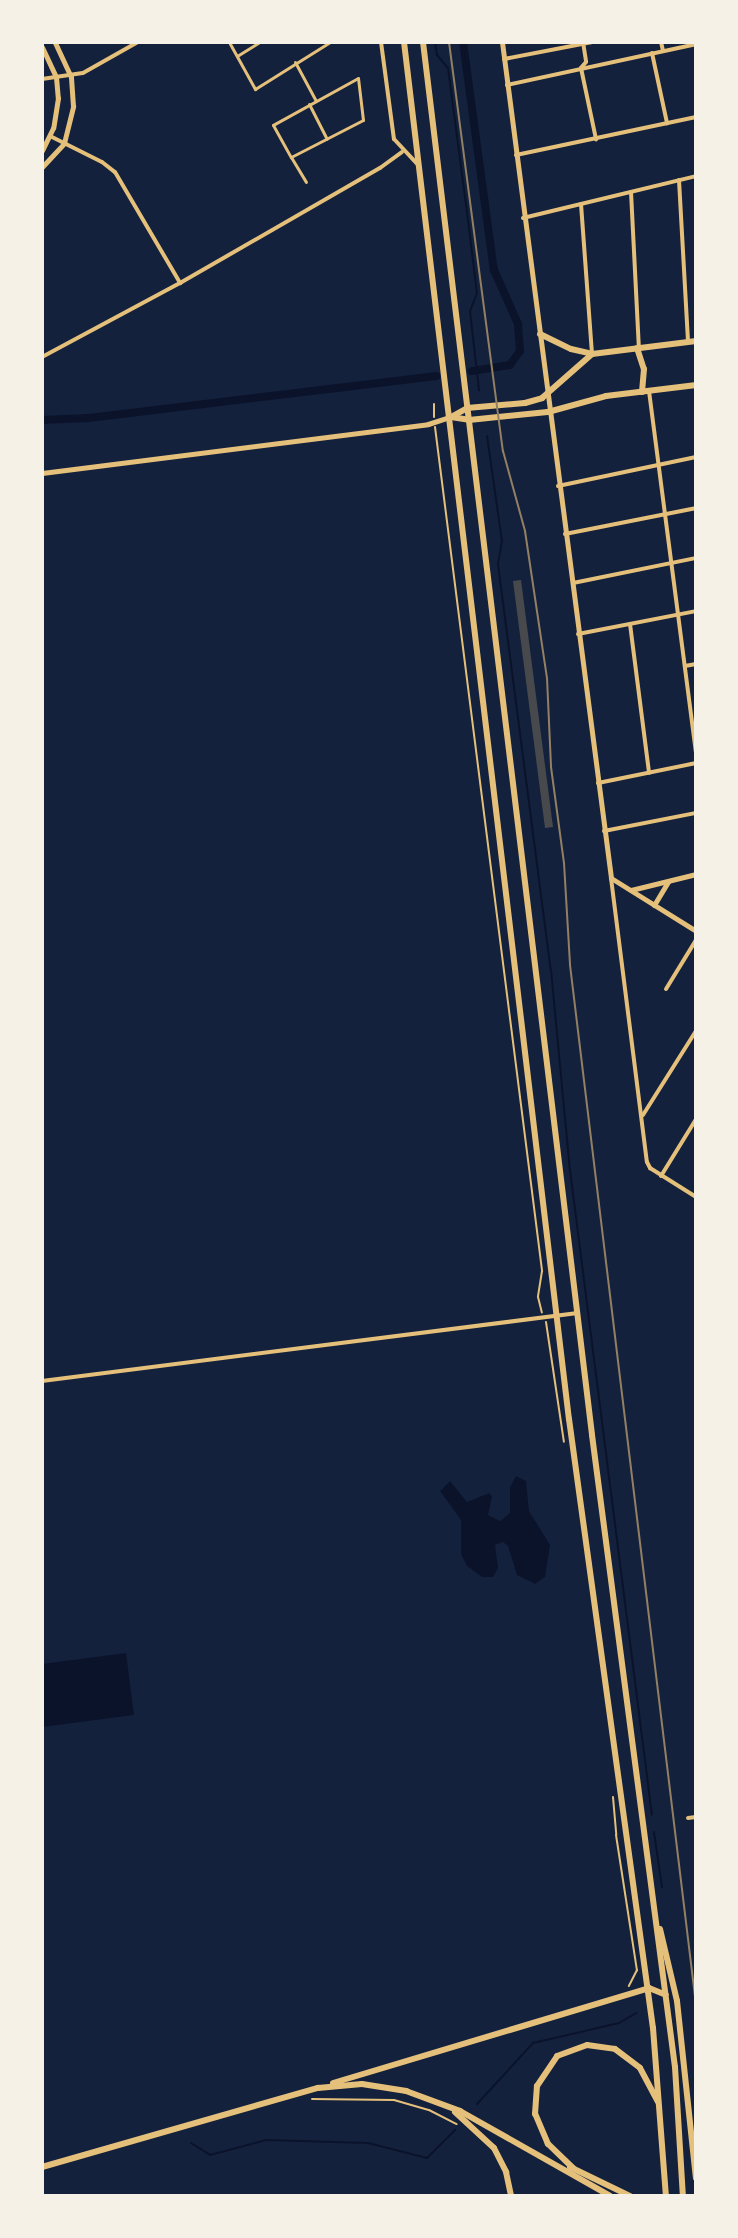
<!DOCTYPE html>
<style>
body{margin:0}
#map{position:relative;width:738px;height:2238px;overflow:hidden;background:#14213d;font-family:"Roboto Condensed",sans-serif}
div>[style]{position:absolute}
.water>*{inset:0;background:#0b132b}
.stream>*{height:2px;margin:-1px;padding:0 1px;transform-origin:1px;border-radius:1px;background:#0b132b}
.canal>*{height:8px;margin:-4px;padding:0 4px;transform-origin:4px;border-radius:4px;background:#0b132b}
.building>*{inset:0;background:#48494c}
.path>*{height:2px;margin:-1px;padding:0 1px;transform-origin:1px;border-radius:1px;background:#e5c07b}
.pedestrian>*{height:3px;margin:-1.5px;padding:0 1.5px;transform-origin:1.5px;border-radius:1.5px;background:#e5c07b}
.minor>*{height:4px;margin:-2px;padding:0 2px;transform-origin:2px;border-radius:2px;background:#e5c07b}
.tertiary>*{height:5px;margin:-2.5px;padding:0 2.5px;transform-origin:2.5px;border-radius:2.5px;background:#e5c07b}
.secondary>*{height:6px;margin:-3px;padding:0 3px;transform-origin:3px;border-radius:3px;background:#e5c07b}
.primary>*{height:6px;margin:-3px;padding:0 3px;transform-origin:3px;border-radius:3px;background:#e5c07b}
.rail>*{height:2px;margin:-1px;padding:0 1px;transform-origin:1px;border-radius:1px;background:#918062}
span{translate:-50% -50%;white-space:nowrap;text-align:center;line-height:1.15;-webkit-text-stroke:7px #f6f1e7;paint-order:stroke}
.frame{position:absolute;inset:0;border:44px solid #f6f1e7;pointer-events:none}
</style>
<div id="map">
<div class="water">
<div style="clip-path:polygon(516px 1476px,526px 1481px,529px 1511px,550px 1545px,545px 1577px,535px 1584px,517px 1575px,508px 1546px,503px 1542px,495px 1545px,498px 1568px,493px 1577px,482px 1577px,467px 1566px,461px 1554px,461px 1520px,440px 1491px,450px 1481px,467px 1502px,489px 1493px,492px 1496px,488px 1515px,500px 1521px,510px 1513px,510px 1487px)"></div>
<div style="clip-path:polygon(126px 1653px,134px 1715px,42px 1727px,42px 1664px)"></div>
</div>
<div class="stream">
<div style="left:435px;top:42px;width:13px;rotate:81deg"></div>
<div style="left:437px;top:55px;width:17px;rotate:50deg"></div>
<div style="left:448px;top:68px;width:161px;rotate:82.5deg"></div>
<div style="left:469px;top:228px;width:65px;rotate:83deg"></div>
<div style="left:477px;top:293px;width:19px;rotate:111deg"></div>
<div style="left:470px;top:311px;width:80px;rotate:83.5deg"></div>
<div style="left:487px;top:436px;width:106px;rotate:81.9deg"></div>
<div style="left:502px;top:541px;width:23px;rotate:100deg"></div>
<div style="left:498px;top:564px;width:409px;rotate:82.6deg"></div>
<div style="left:551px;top:970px;width:193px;rotate:84.6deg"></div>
<div style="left:569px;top:1162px;width:658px;rotate:82.76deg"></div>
<div style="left:654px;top:1832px;width:56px;rotate:81.7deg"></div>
<div style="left:477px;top:2104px;width:83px;rotate:-47.4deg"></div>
<div style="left:533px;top:2043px;width:88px;rotate:-13.1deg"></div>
<div style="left:619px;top:2023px;width:20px;rotate:-30deg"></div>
<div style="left:191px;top:2143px;width:22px;rotate:32deg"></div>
<div style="left:210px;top:2155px;width:58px;rotate:-15deg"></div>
<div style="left:266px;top:2140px;width:102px;rotate:1.7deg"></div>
<div style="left:368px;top:2143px;width:61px;rotate:14.3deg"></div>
<div style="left:427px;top:2158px;width:40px;rotate:-45deg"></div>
</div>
<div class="canal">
<div style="left:463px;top:42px;width:230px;rotate:82.3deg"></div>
<div style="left:494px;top:270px;width:59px;rotate:66deg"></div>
<div style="left:518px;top:324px;width:27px;rotate:86deg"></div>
<div style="left:520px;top:351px;width:17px;rotate:126deg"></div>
<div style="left:510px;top:365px;width:39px;rotate:171deg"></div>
<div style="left:42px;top:420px;width:47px;rotate:-2.4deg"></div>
<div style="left:89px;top:418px;width:350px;rotate:-6.9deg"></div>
</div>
<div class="building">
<div style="clip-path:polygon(521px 580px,553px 827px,545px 828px,513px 581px)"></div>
</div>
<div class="path">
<div style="left:434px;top:404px;width:13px;rotate:90deg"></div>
<div style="left:435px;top:427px;width:851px;rotate:82.77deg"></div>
<div style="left:542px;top:1271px;width:26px;rotate:99deg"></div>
<div style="left:538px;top:1297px;width:16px;rotate:76deg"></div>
<div style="left:546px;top:1322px;width:121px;rotate:81.5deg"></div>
<div style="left:613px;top:1797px;width:38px;rotate:85deg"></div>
<div style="left:616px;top:1835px;width:137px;rotate:81.2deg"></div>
<div style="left:637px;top:1970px;width:18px;rotate:117deg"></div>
<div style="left:312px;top:2099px;width:82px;rotate:0.7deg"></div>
<div style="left:394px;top:2100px;width:36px;rotate:16deg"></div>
<div style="left:429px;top:2110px;width:31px;rotate:27deg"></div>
</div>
<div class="pedestrian">
<div style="left:229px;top:42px;width:54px;rotate:61deg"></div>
<div style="left:255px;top:89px;width:89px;rotate:-32.1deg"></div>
<div style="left:237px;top:56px;width:26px;rotate:-32deg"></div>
<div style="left:295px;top:62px;width:44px;rotate:61.7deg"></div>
<div style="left:309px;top:104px;width:39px;rotate:63deg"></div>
<div style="left:291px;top:157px;width:81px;rotate:-27.2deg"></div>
<div style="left:363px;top:120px;width:42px;rotate:-96.8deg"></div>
<div style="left:358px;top:78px;width:97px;rotate:151.1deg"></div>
<div style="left:273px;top:125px;width:37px;rotate:61deg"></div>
<div style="left:291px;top:157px;width:29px;rotate:59deg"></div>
</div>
<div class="minor">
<div style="left:381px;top:42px;width:98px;rotate:82.4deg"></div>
<div style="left:394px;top:139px;width:35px;rotate:47deg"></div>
<div style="left:583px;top:42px;width:20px;rotate:81deg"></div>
<div style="left:586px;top:62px;width:8px;rotate:130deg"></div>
<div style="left:581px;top:68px;width:73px;rotate:78.1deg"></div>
<div style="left:661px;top:42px;width:9px;rotate:77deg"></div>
<div style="left:652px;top:53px;width:72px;rotate:77.9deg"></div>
<div style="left:504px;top:59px;width:90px;rotate:-10.9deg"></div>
<div style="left:42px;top:79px;width:41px;rotate:-8.3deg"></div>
<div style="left:83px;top:73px;width:63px;rotate:-29.4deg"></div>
<div style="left:507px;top:85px;width:193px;rotate:-12.2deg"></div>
<div style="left:50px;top:136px;width:58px;rotate:26.6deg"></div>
<div style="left:102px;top:162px;width:16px;rotate:38deg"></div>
<div style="left:115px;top:172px;width:129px;rotate:59.6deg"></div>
<div style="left:516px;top:155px;width:184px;rotate:-11.9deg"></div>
<div style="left:679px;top:180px;width:161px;rotate:86.8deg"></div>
<div style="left:631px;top:192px;width:156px;rotate:87.1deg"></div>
<div style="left:581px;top:204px;width:149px;rotate:85.8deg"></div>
<div style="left:523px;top:218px;width:178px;rotate:-13.6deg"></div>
<div style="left:42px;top:357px;width:157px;rotate:-28.2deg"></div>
<div style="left:180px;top:283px;width:231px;rotate:-29.9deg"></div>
<div style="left:380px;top:168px;width:27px;rotate:-36deg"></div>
<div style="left:649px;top:391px;width:364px;rotate:82.6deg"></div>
<div style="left:558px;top:486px;width:141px;rotate:-11.9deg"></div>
<div style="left:565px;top:534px;width:134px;rotate:-11.2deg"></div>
<div style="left:573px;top:583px;width:126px;rotate:-11.5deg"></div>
<div style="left:630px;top:624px;width:150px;rotate:82.7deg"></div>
<div style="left:578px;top:634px;width:120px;rotate:-11deg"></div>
<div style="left:685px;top:666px;width:11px;rotate:-10deg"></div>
<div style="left:598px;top:783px;width:100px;rotate:-11.5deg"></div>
<div style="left:604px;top:831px;width:94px;rotate:-11.1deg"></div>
<div style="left:611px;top:878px;width:286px;rotate:82.8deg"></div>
<div style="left:647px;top:1162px;width:7px;rotate:63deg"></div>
<div style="left:650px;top:1168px;width:54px;rotate:32.2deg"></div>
<div style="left:666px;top:989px;width:57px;rotate:-58.5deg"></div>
<div style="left:643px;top:1115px;width:99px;rotate:-57.8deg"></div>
<div style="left:661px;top:1176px;width:67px;rotate:-58.4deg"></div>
<div style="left:42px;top:1381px;width:540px;rotate:-7.23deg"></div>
<div style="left:688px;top:1818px;width:8px;rotate:-7deg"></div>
</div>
<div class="tertiary">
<div style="left:502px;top:42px;width:843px;rotate:82.57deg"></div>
<div style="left:611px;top:878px;width:100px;rotate:31.9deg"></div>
<div style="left:42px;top:47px;width:33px;rotate:65deg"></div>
<div style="left:56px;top:77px;width:21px;rotate:85deg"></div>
<div style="left:58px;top:98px;width:30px;rotate:99deg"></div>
<div style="left:53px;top:128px;width:25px;rotate:116deg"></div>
<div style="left:42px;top:167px;width:33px;rotate:-47deg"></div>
<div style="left:64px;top:143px;width:38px;rotate:-76deg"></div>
<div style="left:73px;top:106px;width:29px;rotate:-94deg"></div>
<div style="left:71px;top:77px;width:38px;rotate:-115deg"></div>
<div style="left:42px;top:473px;width:389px;rotate:-7.2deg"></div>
<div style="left:428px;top:424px;width:23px;rotate:-18deg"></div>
<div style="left:631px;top:890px;width:67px;rotate:-13.8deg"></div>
<div style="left:654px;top:905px;width:27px;rotate:-59deg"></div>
</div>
<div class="secondary">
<div style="left:540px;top:334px;width:34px;rotate:26deg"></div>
<div style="left:571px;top:349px;width:22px;rotate:13deg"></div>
<div style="left:637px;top:348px;width:22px;rotate:72deg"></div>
<div style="left:644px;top:369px;width:23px;rotate:95deg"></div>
<div style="left:451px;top:417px;width:18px;rotate:-29deg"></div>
<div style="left:467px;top:408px;width:58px;rotate:-4.9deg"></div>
<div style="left:525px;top:403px;width:18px;rotate:-16deg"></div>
<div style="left:542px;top:398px;width:67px;rotate:-41.3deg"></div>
<div style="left:592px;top:354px;width:105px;rotate:-7.1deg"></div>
<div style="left:451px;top:417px;width:18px;rotate:9deg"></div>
<div style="left:469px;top:420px;width:79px;rotate:-5.8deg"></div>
<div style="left:548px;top:412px;width:60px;rotate:-15.4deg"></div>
<div style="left:606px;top:396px;width:91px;rotate:-7deg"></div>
</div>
<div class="primary">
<div style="left:404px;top:42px;width:1387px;rotate:83.17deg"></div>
<div style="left:569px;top:1419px;width:615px;rotate:82.15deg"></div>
<div style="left:653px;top:2028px;width:169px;rotate:85.6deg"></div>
<div style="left:423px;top:42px;width:1403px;rotate:83.08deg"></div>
<div style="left:592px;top:1435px;width:637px;rotate:82.52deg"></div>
<div style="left:675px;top:2067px;width:129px;rotate:86.5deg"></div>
<div style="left:660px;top:1929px;width:74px;rotate:76.7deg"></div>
<div style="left:677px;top:2001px;width:178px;rotate:83.9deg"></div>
<div style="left:333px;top:2083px;width:330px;rotate:-16.7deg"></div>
<div style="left:649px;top:1988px;width:18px;rotate:22deg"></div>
<div style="left:455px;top:2112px;width:53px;rotate:42.7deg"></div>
<div style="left:494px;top:2148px;width:27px;rotate:63deg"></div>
<div style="left:506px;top:2172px;width:25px;rotate:78deg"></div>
<div style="left:42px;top:2167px;width:287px;rotate:-16deg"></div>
<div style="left:318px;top:2088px;width:44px;rotate:-5.2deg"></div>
<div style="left:362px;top:2084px;width:45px;rotate:9deg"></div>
<div style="left:406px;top:2091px;width:58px;rotate:20.3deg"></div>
<div style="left:460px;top:2111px;width:172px;rotate:29.5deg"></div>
<div style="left:570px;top:2167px;width:67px;rotate:25.8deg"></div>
<div style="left:573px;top:2168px;width:35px;rotate:-136deg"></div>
<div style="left:548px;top:2144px;width:33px;rotate:-113deg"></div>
<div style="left:535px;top:2114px;width:28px;rotate:-86deg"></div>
<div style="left:537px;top:2086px;width:36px;rotate:-56deg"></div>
<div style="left:557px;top:2056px;width:32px;rotate:-20deg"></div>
<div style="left:587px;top:2045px;width:28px;rotate:8deg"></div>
<div style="left:615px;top:2049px;width:31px;rotate:37deg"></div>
<div style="left:640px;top:2068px;width:38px;rotate:62deg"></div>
</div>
<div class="rail">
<div style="left:449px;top:42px;width:413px;rotate:82.5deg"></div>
<div style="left:503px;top:451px;width:83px;rotate:74.6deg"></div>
<div style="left:525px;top:531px;width:149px;rotate:81.5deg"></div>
<div style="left:547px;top:678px;width:89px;rotate:87.4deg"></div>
<div style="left:551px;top:767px;width:97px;rotate:82.3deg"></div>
<div style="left:564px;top:863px;width:102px;rotate:86.6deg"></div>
<div style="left:570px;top:965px;width:1048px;rotate:83.09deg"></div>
</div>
<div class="frame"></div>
</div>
